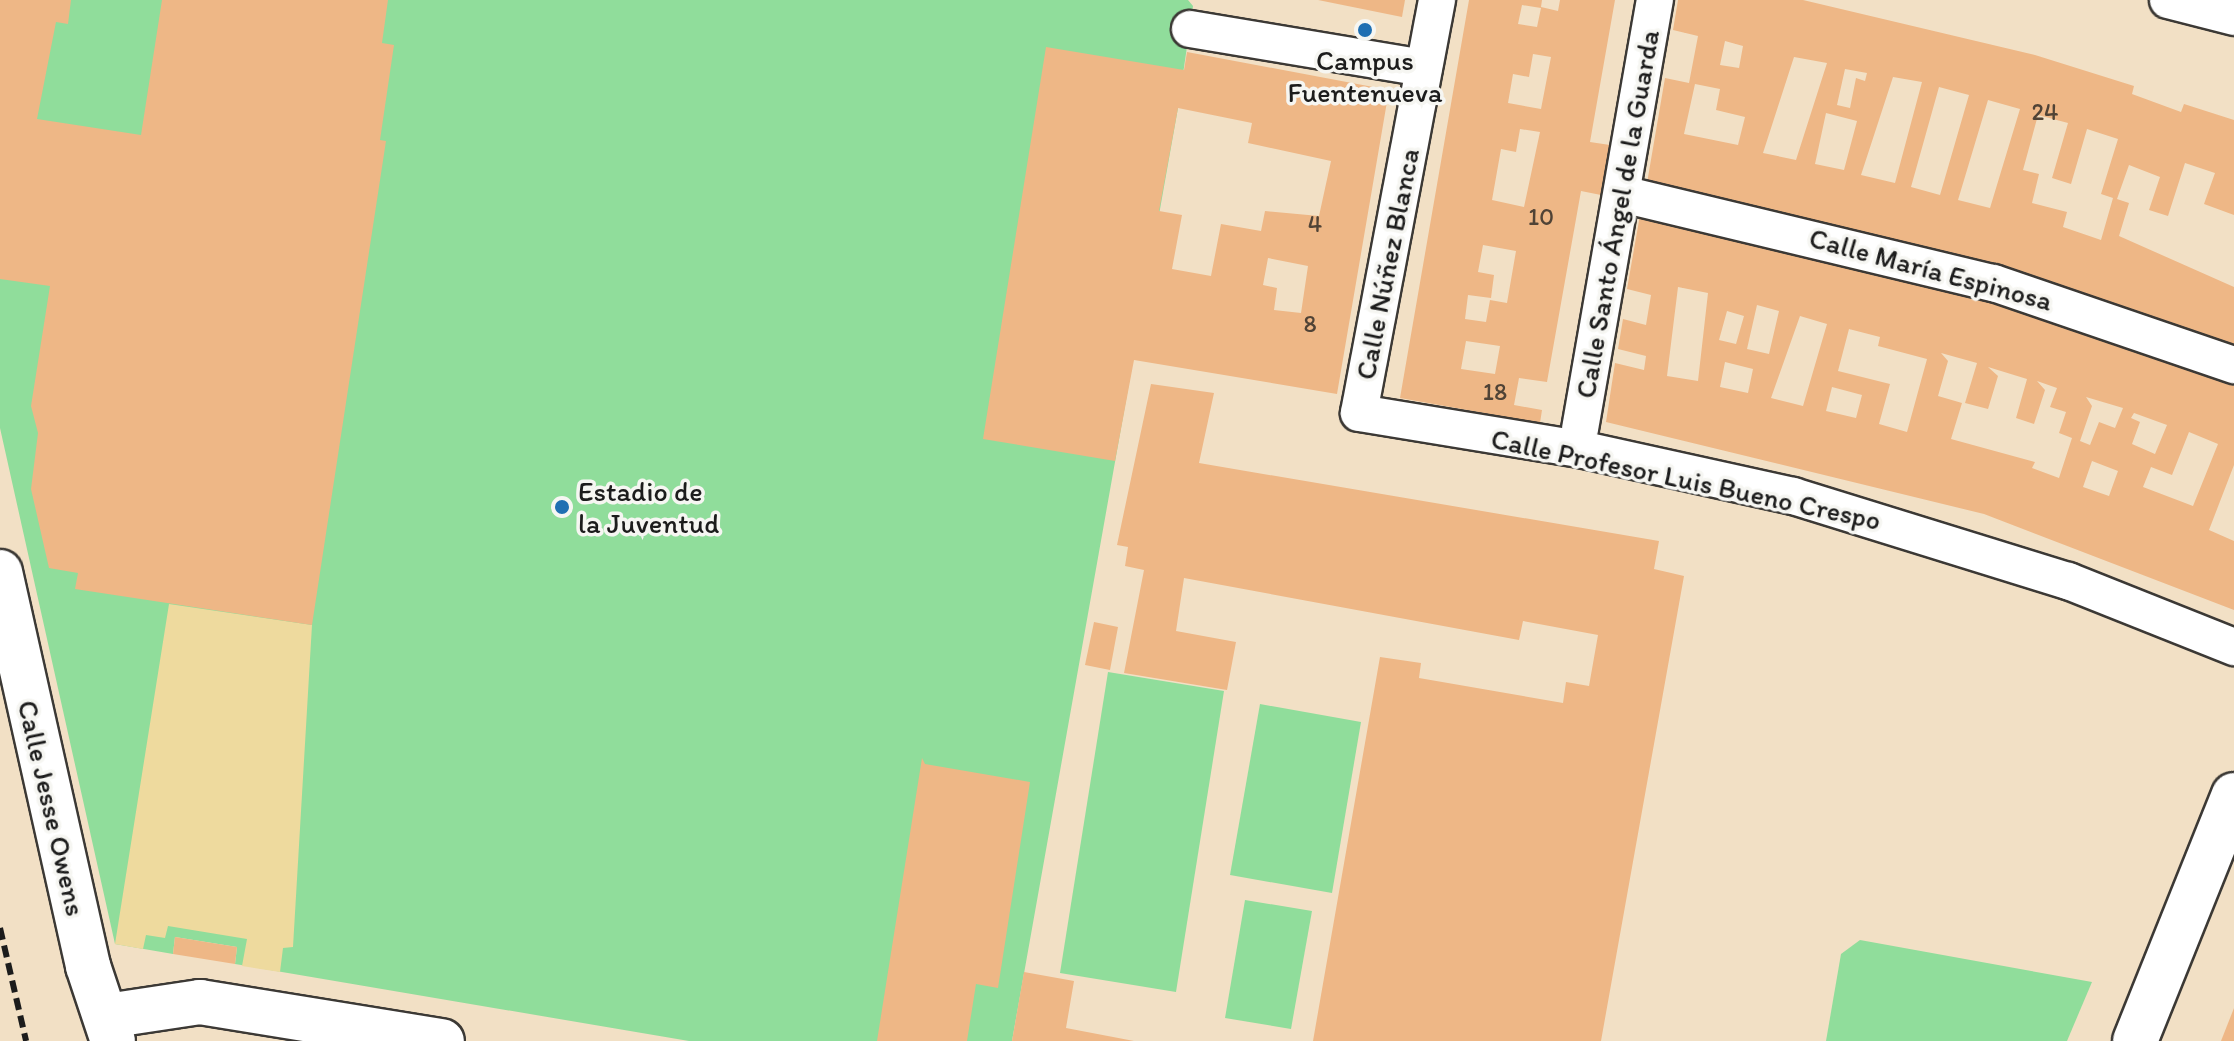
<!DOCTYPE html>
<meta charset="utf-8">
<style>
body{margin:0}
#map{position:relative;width:2234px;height:1041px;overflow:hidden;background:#f2e0c5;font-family:Itim,sans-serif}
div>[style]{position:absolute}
.green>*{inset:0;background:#90dd9b}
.sand>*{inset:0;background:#eeda9e}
.building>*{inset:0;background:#eeb786}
.roads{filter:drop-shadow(2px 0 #3c3935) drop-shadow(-2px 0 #3c3935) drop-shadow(0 2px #3c3935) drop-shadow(0 -2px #3c3935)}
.street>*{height:36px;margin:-18px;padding:0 18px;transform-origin:18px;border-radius:18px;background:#fff}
.secondary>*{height:44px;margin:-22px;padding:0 22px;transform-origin:22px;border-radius:22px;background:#fff}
.rail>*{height:6px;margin-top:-3px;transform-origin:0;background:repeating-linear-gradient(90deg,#1c1c1c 0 12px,transparent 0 18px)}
.dots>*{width:22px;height:22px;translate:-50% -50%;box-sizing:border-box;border:4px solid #f6f6f2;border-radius:50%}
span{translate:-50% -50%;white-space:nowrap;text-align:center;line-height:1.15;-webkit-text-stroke:7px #f6f6f2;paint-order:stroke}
.number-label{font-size:24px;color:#504336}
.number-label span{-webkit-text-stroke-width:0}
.poi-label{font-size:28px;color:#1c1c1c}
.left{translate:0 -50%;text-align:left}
.street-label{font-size:28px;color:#1c1c1c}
</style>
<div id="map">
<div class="green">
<div style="clip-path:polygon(0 0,1188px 0,1193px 6px,1178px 108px,1012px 1041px,689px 1041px,235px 964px,237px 947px,175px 937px,173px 954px,115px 944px,0 428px)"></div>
<div style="clip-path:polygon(1108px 672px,1224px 691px,1176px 992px,1060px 973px)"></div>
<div style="clip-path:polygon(1260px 704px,1361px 722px,1332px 893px,1230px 875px)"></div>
<div style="clip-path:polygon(1245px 900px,1312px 911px,1291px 1029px,1225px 1018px)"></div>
<div style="clip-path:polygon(1860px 940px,2092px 982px,2067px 1041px,1826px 1041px,1841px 954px)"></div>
</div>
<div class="sand">
<div style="clip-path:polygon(169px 604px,312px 625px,293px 947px,283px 948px,280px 972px,242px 966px,247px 939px,168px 926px,165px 938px,146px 935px,143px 949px,115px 944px)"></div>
</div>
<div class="building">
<div style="clip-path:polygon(0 0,71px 0,68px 24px,56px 22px,37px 119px,141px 135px,162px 0,388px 0,382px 43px,394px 45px,380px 140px,386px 141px,312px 625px,75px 589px,78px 573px,49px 568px,31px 489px,38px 433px,31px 406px,50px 286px,0 279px)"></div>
<div style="clip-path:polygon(1318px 0,1405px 0,1402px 17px)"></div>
<div style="clip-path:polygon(evenodd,1469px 0,1542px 0,1541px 7px,1558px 11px,1560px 0,1615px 0,1590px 142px,1610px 145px,1601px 195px,1581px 191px,1547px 382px,1519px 378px,1514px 405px,1542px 410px,1540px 423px,1400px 398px,1469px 0,1522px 5px,1541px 8px,1537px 27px,1518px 24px,1522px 5px,1469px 0,1533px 54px,1551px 57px,1541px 109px,1508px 103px,1513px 74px,1529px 77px,1533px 54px,1469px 0,1520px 129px,1540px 132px,1524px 207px,1492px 200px,1501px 149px,1516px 152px,1520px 129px,1469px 0,1483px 245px,1516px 251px,1507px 303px,1490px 300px,1486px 322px,1465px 319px,1468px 295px,1491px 298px,1494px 275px,1478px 272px,1483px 245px,1469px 0,1466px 341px,1500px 346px,1495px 374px,1461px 369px,1466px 341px)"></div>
<div style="clip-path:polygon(evenodd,1678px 0,1803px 0,2035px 55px,2134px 86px,2132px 94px,2181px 112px,2184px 104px,2234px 120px,2234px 215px,2204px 204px,2215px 173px,2185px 163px,2168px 216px,2149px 210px,2160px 177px,2129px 165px,2117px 199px,2129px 203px,2119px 236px,2234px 287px,2234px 347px,1924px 246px,1647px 183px,1665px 78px,1689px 83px,1698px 36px,1673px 30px,1678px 0,1725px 41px,1743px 46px,1739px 68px,1720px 65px,1725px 41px,1678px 0,1794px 57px,1827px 63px,1796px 160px,1763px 153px,1794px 57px,1678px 0,1845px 69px,1867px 73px,1865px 81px,1856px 78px,1850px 108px,1837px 105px,1845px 69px,1678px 0,1893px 77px,1922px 82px,1895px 183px,1861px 175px,1893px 77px,1678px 0,1695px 84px,1720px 89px,1716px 110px,1745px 117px,1738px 145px,1684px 134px,1695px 84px,1678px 0,1939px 87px,1969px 95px,1940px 195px,1911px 187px,1939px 87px,1678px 0,1988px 100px,2020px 109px,1990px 208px,1958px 200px,1988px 100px,1678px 0,1826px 113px,1857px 121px,1844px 170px,1815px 164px,1826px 113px,1678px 0,2038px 115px,2068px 123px,2052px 178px,2071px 184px,2087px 129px,2118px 139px,2101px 194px,2113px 198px,2101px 240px,2063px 227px,2067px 212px,2032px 203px,2039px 174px,2023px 170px,2038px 115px)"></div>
<div style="clip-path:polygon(evenodd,1046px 47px,1184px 70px,1187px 52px,1389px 90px,1337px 394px,1134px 360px,1115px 461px,983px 439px,1046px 47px,1178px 108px,1252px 123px,1248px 143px,1331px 161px,1319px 216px,1265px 211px,1261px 231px,1221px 224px,1211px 276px,1172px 269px,1182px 215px,1159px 211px,1178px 108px,1046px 47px,1268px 258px,1308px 266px,1301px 313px,1274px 310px,1277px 288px,1263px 285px,1268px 258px)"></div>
<div style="clip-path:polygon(evenodd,1640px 215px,2045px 314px,2234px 386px,2234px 465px,2209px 530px,2234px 541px,2234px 610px,1984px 514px,1606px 422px,1615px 363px,1644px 370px,1646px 356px,1618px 349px,1623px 319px,1646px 325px,1651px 295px,1627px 289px,1640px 215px,1678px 287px,1708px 293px,1698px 381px,1667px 376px,1678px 287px,1640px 215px,1757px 305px,1779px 311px,1769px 354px,1747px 349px,1757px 305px,1640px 215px,1727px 311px,1744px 316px,1736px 344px,1719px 340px,1727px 311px,1640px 215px,1800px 316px,1827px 324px,1803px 406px,1771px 398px,1800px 316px,1640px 215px,1849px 329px,1880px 337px,1878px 346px,1927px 359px,1907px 432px,1879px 424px,1890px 384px,1838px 371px,1849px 329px,1640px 215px,1941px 353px,1977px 363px,1965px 403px,1988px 409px,1998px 376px,1988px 367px,2027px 379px,2016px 418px,2034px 424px,2045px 390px,2037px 381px,2057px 388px,2050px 407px,2066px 412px,2059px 433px,2072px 438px,2059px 478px,2032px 468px,2035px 462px,1951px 439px,1962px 403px,1938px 396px,1948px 361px,1941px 353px,1640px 215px,1725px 362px,1753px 369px,1748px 393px,1720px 387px,1725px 362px,1640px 215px,1832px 387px,1862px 395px,1856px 418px,1826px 411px,1832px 387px,1640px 215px,2086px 397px,2123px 408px,2115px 428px,2099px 422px,2090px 445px,2080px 441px,2092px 406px,2086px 397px,1640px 215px,2134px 413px,2167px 425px,2155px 454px,2132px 444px,2140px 422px,2131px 418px,2134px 413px,1640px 215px,2189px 432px,2218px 444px,2193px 506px,2143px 487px,2151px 467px,2172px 475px,2189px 432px,1640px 215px,2092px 461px,2118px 471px,2109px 496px,2083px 487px,2092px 461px)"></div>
<div style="clip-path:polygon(1151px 384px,1214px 393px,1199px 463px,1659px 541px,1654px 569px,1684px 576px,1601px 1041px,1313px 1041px,1380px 657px,1421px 663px,1419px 678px,1563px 703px,1566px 682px,1589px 686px,1598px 635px,1523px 621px,1519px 640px,1184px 578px,1176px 631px,1236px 642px,1227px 690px,1124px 673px,1144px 570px,1125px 566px,1128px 547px,1117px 545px)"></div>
<div style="clip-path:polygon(1094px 622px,1118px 627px,1110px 670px,1085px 665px)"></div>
<div style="clip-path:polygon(922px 758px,925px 764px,1030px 782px,998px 988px,976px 984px,967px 1041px,877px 1041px)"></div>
<div style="clip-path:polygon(175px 937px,237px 947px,235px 964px,173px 954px)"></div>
<div style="clip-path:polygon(1024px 972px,1074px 981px,1066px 1028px,1134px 1041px,1012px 1041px)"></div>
<div style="clip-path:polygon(2234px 1008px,2234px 1041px,2221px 1041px)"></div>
</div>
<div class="roads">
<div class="street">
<div style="left:1437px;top:0;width:420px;rotate:100.7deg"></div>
<div style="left:1359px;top:413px;width:228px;rotate:9.3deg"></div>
<div style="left:1584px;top:450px;width:214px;rotate:12.4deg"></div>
<div style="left:1793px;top:496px;width:288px;rotate:17.2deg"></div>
<div style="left:2068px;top:581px;width:179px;rotate:21.7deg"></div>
<div style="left:2168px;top:0;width:68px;rotate:14.4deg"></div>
<div style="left:1190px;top:29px;width:237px;rotate:9.5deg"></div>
<div style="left:1622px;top:194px;width:382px;rotate:13.5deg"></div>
<div style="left:1994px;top:283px;width:254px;rotate:18.9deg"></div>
<div style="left:1580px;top:429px;width:436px;rotate:-80.1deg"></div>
</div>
<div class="secondary">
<div style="left:0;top:572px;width:404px;rotate:77.4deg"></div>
<div style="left:88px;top:966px;width:79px;rotate:71.6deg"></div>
<div style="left:107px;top:1016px;width:94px;rotate:-8.6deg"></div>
<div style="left:200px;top:1002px;width:245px;rotate:9.2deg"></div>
<div style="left:2135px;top:1041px;width:265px;rotate:-68.1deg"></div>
</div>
</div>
<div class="rail">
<div style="left:0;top:928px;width:116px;rotate:77deg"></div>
</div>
<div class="dots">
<div style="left:1365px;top:30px;background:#1f6fb2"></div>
<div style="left:562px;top:507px;background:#1f6fb2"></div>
</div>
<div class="number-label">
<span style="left:2045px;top:112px">24</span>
<span style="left:1541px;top:217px">10</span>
<span style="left:1315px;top:224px">4</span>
<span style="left:1310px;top:324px">8</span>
<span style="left:1495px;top:392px">18</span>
</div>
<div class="poi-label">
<span style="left:1365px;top:76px">Campus<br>Fuentenueva</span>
<span class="left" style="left:578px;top:507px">Estadio de<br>la Juventud</span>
</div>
<div class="street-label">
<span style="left:1617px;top:214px;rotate:-80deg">Calle Santo Ángel de la Guarda</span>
<span style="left:1387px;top:264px;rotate:-79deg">Calle Núñez Blanca</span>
<span style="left:1931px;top:269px;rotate:15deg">Calle María Espinosa</span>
<span style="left:1686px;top:479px;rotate:12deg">Calle Profesor Luis Bueno Crespo</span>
<span style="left:52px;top:808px;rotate:77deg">Calle Jesse Owens</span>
</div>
</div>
